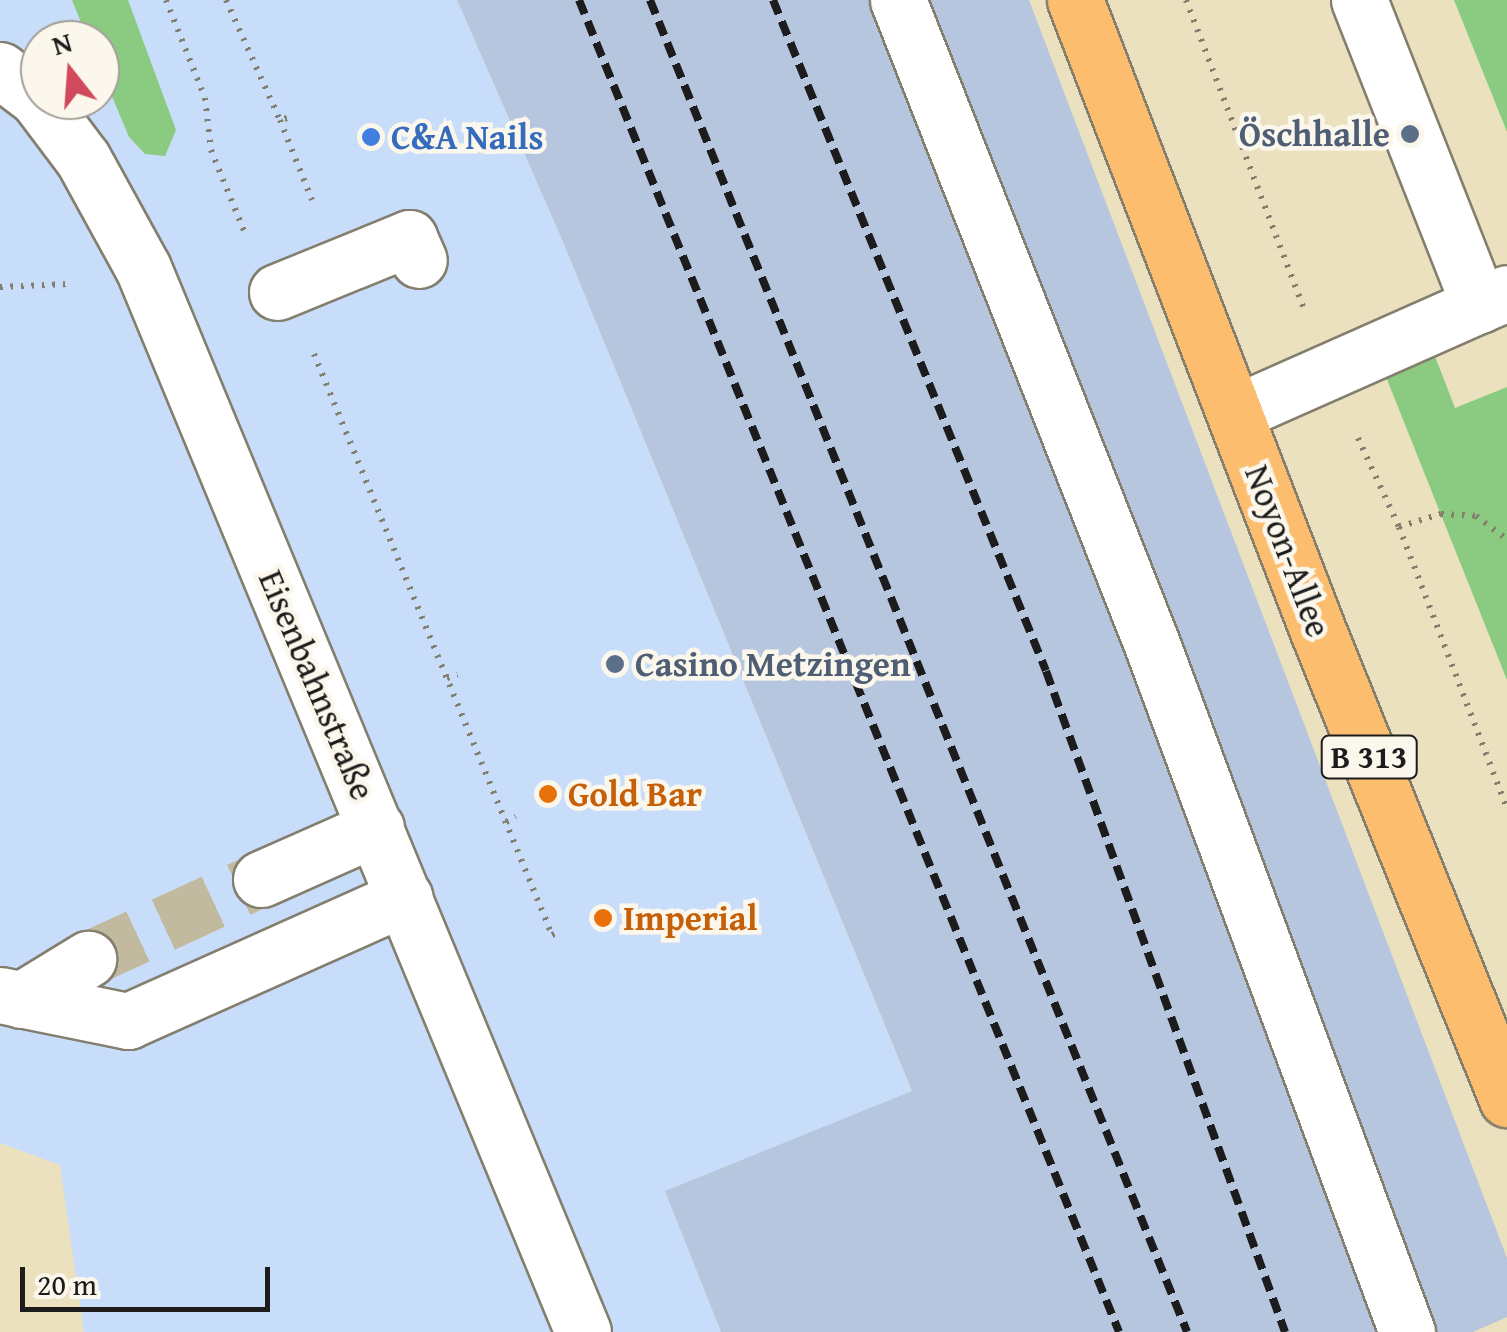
<!DOCTYPE html>
<meta charset="utf-8">
<style>
body{margin:0}
#map{position:relative;width:1507px;height:1332px;overflow:hidden;background:#ebe1bf;font-family:"Gentium Book Plus",serif}
div>[style]{position:absolute}
.built>*{inset:0;background:#c8ddf9}
.industrial>*{inset:0;background:#b6c6de}
.green>*{inset:0;background:#8bca81}
.minor-tunnel>*{height:55px;margin-top:-27.5px;transform-origin:0;background:repeating-linear-gradient(90deg,#c2ba9e 0 55px,transparent 0 83px)}
.path>*{height:6px;margin-top:-3px;transform-origin:0;background:repeating-linear-gradient(90deg,#847e6e 0 2.5px,transparent 0 10.5px)}
.roads{filter:drop-shadow(2px 0 #847e6e) drop-shadow(-2px 0 #847e6e) drop-shadow(0 2px #847e6e) drop-shadow(0 -2px #847e6e)}
.minor>*{height:55px;margin:-27.5px;padding:0 27.5px;transform-origin:27.5px;border-radius:27.5px;background:#fff}
.major>*{height:55px;margin:-27.5px;padding:0 27.5px;transform-origin:27.5px;border-radius:27.5px;background:#fcbd6f}
.rail>*{height:8px;margin-top:-4px;transform-origin:0;background:repeating-linear-gradient(90deg,#1c1c1c 0 15px,transparent 0 23px)}
.dots>*{width:28px;height:28px;translate:-50% -50%;box-sizing:border-box;border:5px solid #fbf7ec;border-radius:50%}
span{translate:-50% -50%;white-space:nowrap;text-align:center;line-height:1.15;-webkit-text-stroke:9px #fbf7ec;paint-order:stroke}
.shield-label span{padding:2px 8px;background:#fbf7ec;border:2px solid;border-radius:8px;-webkit-text-stroke-width:0}
.shield-label{font-size:32px;color:#1c1c1c;font-weight:700}
.service-label{font-size:35px;color:#4e5e75;font-weight:700}
.right{translate:-100% -50%;text-align:right}
.left{translate:0 -50%;text-align:left}
.shop-label{font-size:35px;color:#366cbe;font-weight:700}
.street-label{font-size:35px;color:#1c1c1c}
.food-label{font-size:35px;color:#c56008;font-weight:700}
.north{position:absolute;left:20px;top:20px;width:100px;height:100px;box-sizing:border-box;background:#fbf7ec;border:2px solid #a29f99;border-radius:50%;rotate:343deg;font-size:28px;font-weight:700;line-height:40px;text-align:center;color:#1c1c1c}
.north::after{content:'';display:block;margin:auto;width:35px;height:45px;background:#d1495b;clip-path:polygon(50% 0,100% 100%,50% 72%,0 100%)}
.scale{position:absolute;left:20px;top:1267px;width:250px;height:45px;box-sizing:border-box;border:5px solid #1c1c1c;border-top:0;padding-left:12px;font-size:30px;line-height:35px;white-space:nowrap;color:#1c1c1c;-webkit-text-stroke:8px #fbf7ec;paint-order:stroke}
</style>
<div id="map">
<div class="built">
<div style="clip-path:polygon(evenodd,0 0,457px 0,561px 237px,912px 1092px,665px 1191px,721px 1332px,84px 1332px,60px 1165px,0 1143px,0 0,40px 40px,100px 40px,100px 100px,40px 100px,40px 40px)"></div>
</div>
<div class="industrial">
<div style="clip-path:polygon(457px 0,1029px 0,1507px 1258px,1507px 1317px,1473px 1332px,721px 1332px,665px 1191px,912px 1091px,561px 237px)"></div>
</div>
<div class="green">
<div style="clip-path:polygon(72px 0,128px 0,176px 130px,165px 156px,145px 154px,129px 137px,100px 68px,100px 40px,88px 40px)"></div>
<div style="clip-path:polygon(1454px 0,1507px 0,1507px 132px)"></div>
<div style="clip-path:polygon(1433px 351px,1455px 408px,1507px 387px,1507px 680px,1384px 372px)"></div>
</div>
<div class="minor-tunnel">
<div style="left:88px;top:959px;width:191px;rotate:-24.8deg"></div>
</div>
<div class="path">
<div style="left:166px;top:0;width:105px;rotate:68.3deg"></div>
<div style="left:205px;top:98px;width:52px;rotate:83.4deg"></div>
<div style="left:211px;top:150px;width:87px;rotate:67.8deg"></div>
<div style="left:226px;top:0;width:132px;rotate:65.8deg"></div>
<div style="left:1186px;top:0;width:329px;rotate:69.1deg"></div>
<div style="left:287px;top:118px;width:7px;rotate:164deg"></div>
<div style="left:280px;top:120px;width:86px;rotate:68.2deg"></div>
<div style="left:0;top:287px;width:69px;rotate:-2.5deg"></div>
<div style="left:314px;top:354px;width:628px;rotate:67.72deg"></div>
<div style="left:552px;top:935px;width:10px;rotate:-24deg"></div>
<div style="left:1358px;top:438px;width:98px;rotate:65.3deg"></div>
<div style="left:1399px;top:527px;width:301px;rotate:69deg"></div>
<div style="left:1399px;top:527px;width:44px;rotate:-17.2deg"></div>
<div style="left:1441px;top:514px;width:35px;rotate:3deg"></div>
<div style="left:1476px;top:516px;width:39px;rotate:37deg"></div>
<div style="left:447px;top:678px;width:11px;rotate:-15deg"></div>
<div style="left:506px;top:822px;width:11px;rotate:-27deg"></div>
</div>
<div class="roads">
<div class="minor">
<div style="left:898px;top:0;width:695px;rotate:68.49deg"></div>
<div style="left:1153px;top:647px;width:731px;rotate:69.66deg"></div>
<div style="left:1359px;top:0;width:328px;rotate:68.5deg"></div>
<div style="left:1479px;top:305px;width:30px;rotate:-23deg"></div>
<div style="left:0;top:70px;width:46px;rotate:37.1deg"></div>
<div style="left:37px;top:98px;width:76px;rotate:53deg"></div>
<div style="left:83px;top:159px;width:124px;rotate:61.2deg"></div>
<div style="left:143px;top:268px;width:1151px;rotate:67.53deg"></div>
<div style="left:277px;top:292px;width:143px;rotate:-22.2deg"></div>
<div style="left:409px;top:238px;width:24px;rotate:66deg"></div>
<div style="left:1235px;top:413px;width:267px;rotate:-23.9deg"></div>
<div style="left:261px;top:879px;width:126px;rotate:-23.9deg"></div>
<div style="left:0;top:995px;width:131px;rotate:11.5deg"></div>
<div style="left:128px;top:1021px;width:303px;rotate:-24.1deg"></div>
<div style="left:21px;top:1000px;width:79px;rotate:-31.5deg"></div>
</div>
<div class="major">
<div style="left:1075px;top:0;width:676px;rotate:68.94deg"></div>
<div style="left:1318px;top:631px;width:505px;rotate:68.01deg"></div>
</div>
</div>
<div class="rail">
<div style="left:579px;top:0;width:1437px;rotate:67.93deg"></div>
<div style="left:650px;top:0;width:1436px;rotate:68.04deg"></div>
<div style="left:773px;top:0;width:724px;rotate:67.86deg"></div>
<div style="left:1046px;top:671px;width:703px;rotate:70.12deg"></div>
</div>
<div class="dots">
<div style="left:1410px;top:134px;background:#5c6f8a"></div>
<div style="left:371px;top:137px;background:#3f7fe0"></div>
<div style="left:615px;top:664px;background:#5c6f8a"></div>
<div style="left:548px;top:794px;background:#e8710a"></div>
<div style="left:603px;top:918px;background:#e8710a"></div>
</div>
<div class="shield-label">
<span style="left:1369px;top:757px">B 313</span>
</div>
<div class="service-label">
<span class="right" style="left:1390px;top:134px">Öschhalle</span>
<span class="left" style="left:635px;top:664px">Casino Metzingen</span>
</div>
<div class="shop-label">
<span class="left" style="left:391px;top:137px">C&amp;A Nails</span>
</div>
<div class="street-label">
<span style="left:1288px;top:551px;rotate:69deg">Noyon-Allee</span>
<span style="left:317px;top:685px;rotate:67deg">Eisenbahnstraße</span>
</div>
<div class="food-label">
<span class="left" style="left:568px;top:794px">Gold Bar</span>
<span class="left" style="left:623px;top:918px">Imperial</span>
</div>
<div class="north">N</div>
<div class="scale">20 m</div>
</div>
